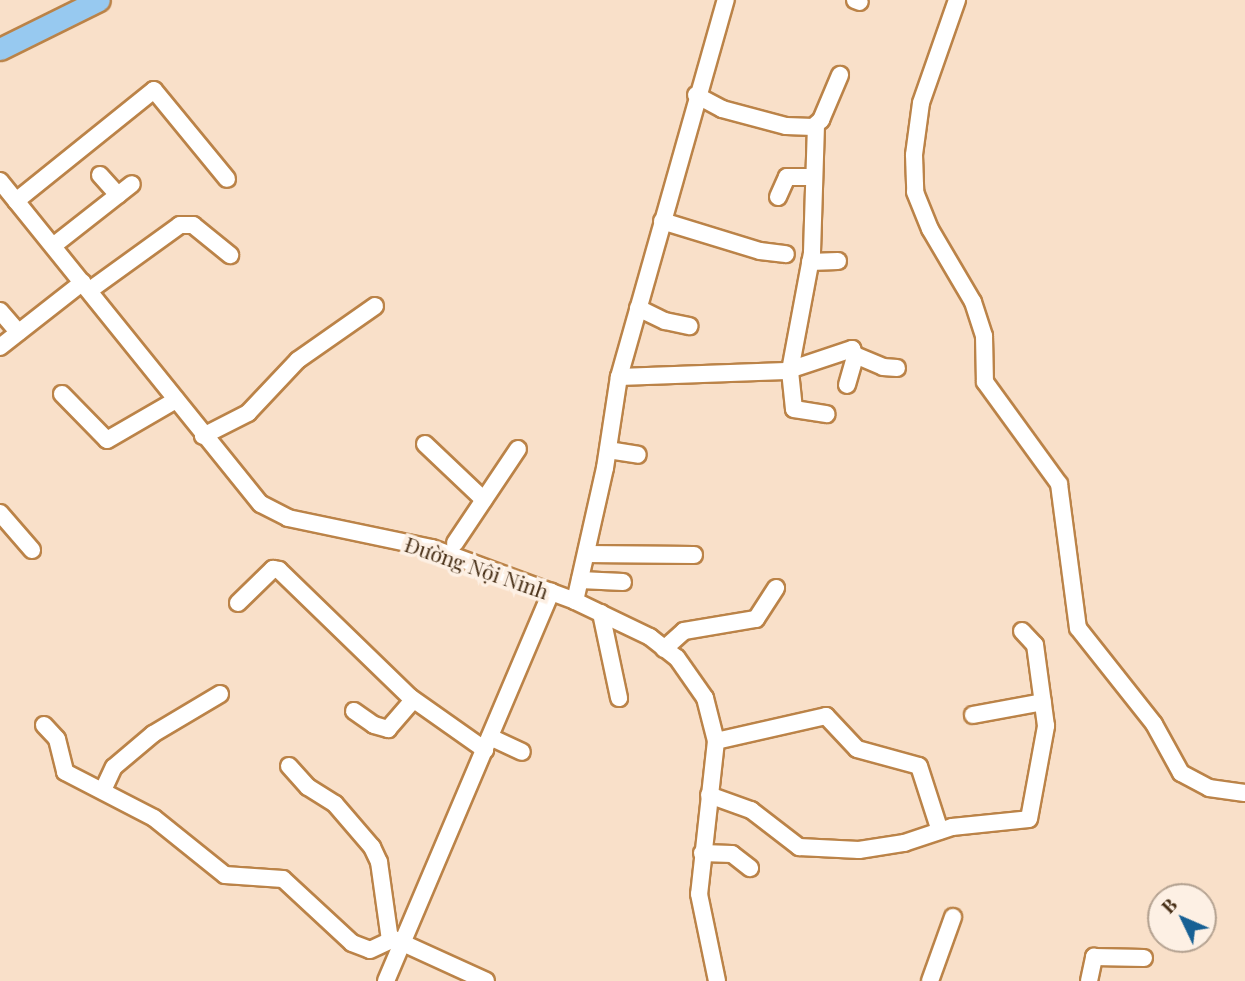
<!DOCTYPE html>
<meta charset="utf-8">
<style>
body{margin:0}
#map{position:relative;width:1245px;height:981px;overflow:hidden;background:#f9e0c9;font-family:"Playfair Display",serif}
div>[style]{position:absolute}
.roads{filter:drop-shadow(2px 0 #bb8348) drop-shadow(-2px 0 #bb8348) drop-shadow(0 2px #bb8348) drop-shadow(0 -2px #bb8348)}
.minor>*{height:16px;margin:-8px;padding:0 8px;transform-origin:8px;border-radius:8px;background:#fff}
.major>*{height:21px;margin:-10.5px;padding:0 10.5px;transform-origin:10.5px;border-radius:10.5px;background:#97c9f0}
span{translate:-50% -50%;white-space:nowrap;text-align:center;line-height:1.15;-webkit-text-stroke:7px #fdf0e4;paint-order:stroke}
.street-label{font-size:21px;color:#462e15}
.north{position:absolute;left:1147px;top:883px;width:70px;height:70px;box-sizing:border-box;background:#fdf0e4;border:2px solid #b4a291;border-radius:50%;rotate:314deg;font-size:19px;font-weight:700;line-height:28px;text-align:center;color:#462e15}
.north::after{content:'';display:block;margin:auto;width:24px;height:32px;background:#176094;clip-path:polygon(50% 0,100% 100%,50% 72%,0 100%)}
</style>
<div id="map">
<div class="roads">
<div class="minor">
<div style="left:855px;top:0;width:5px;rotate:22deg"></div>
<div style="left:957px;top:0;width:109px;rotate:109.3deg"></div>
<div style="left:921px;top:103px;width:52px;rotate:97.7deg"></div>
<div style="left:914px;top:155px;width:37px;rotate:88deg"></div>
<div style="left:915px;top:192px;width:40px;rotate:68deg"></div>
<div style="left:930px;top:229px;width:85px;rotate:59.5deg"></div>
<div style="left:973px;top:302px;width:36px;rotate:72deg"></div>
<div style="left:984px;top:336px;width:46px;rotate:88.8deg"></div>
<div style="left:985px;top:382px;width:126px;rotate:54deg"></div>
<div style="left:1059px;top:484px;width:145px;rotate:82.5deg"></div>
<div style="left:1078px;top:628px;width:122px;rotate:51.6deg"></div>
<div style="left:1154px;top:724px;width:56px;rotate:61.1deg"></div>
<div style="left:1181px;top:773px;width:32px;rotate:28deg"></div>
<div style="left:1209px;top:788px;width:36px;rotate:8deg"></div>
<div style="left:696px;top:95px;width:30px;rotate:28deg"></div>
<div style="left:722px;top:109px;width:66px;rotate:14.9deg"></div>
<div style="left:786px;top:126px;width:27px;rotate:2deg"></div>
<div style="left:813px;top:127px;width:11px;rotate:-41deg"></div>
<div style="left:821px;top:120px;width:49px;rotate:-67.1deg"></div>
<div style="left:816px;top:125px;width:128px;rotate:91.8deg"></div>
<div style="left:812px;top:253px;width:120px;rotate:100.6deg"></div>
<div style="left:790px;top:371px;width:38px;rotate:84deg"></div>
<div style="left:794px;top:409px;width:33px;rotate:9deg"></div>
<div style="left:100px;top:175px;width:27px;rotate:48deg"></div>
<div style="left:0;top:181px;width:415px;rotate:51.1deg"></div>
<div style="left:261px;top:504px;width:30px;rotate:27deg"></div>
<div style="left:288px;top:518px;width:147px;rotate:11.8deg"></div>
<div style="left:432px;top:548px;width:153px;rotate:20.3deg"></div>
<div style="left:575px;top:601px;width:83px;rotate:25.6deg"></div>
<div style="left:650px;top:637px;width:34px;rotate:38deg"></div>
<div style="left:677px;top:658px;width:49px;rotate:55deg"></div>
<div style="left:705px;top:698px;width:44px;rotate:75.7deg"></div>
<div style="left:716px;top:741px;width:154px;rotate:96.3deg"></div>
<div style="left:699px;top:894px;width:89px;rotate:78.3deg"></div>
<div style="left:778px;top:197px;width:22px;rotate:-66deg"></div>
<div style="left:787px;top:177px;width:26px"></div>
<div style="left:16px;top:201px;width:177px;rotate:-38.8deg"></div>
<div style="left:154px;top:90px;width:115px;rotate:50.6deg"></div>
<div style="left:662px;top:221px;width:102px;rotate:17deg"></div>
<div style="left:760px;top:251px;width:26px;rotate:7deg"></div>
<div style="left:53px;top:246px;width:100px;rotate:-38.1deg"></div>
<div style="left:810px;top:262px;width:28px;rotate:-2deg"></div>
<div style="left:90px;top:290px;width:111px;rotate:-35.8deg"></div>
<div style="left:180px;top:225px;width:13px"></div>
<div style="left:193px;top:225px;width:48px;rotate:39deg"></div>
<div style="left:638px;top:308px;width:30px;rotate:26deg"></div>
<div style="left:665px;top:321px;width:25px;rotate:12deg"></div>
<div style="left:0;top:311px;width:28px;rotate:49deg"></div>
<div style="left:0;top:347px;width:105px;rotate:-38.1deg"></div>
<div style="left:855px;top:355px;width:30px;rotate:23deg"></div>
<div style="left:883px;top:367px;width:14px;rotate:4deg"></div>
<div style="left:619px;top:377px;width:167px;rotate:-2.1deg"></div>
<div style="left:786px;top:371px;width:70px;rotate:-18.4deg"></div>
<div style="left:852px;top:349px;width:9px;rotate:69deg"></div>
<div style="left:855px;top:357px;width:29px;rotate:106deg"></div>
<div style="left:62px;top:394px;width:64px;rotate:45.6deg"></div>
<div style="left:107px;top:440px;width:80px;rotate:-30.1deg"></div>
<div style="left:203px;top:436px;width:51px;rotate:-27.1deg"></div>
<div style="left:248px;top:413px;width:73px;rotate:-46.7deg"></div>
<div style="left:298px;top:360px;width:94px;rotate:-35deg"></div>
<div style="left:425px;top:444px;width:81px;rotate:43.5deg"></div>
<div style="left:608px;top:450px;width:30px;rotate:9deg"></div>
<div style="left:0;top:513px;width:49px;rotate:49.1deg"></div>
<div style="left:455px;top:543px;width:113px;rotate:-56.2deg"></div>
<div style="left:586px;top:554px;width:108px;rotate:0.5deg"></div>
<div style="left:580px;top:580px;width:43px;rotate:2.7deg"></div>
<div style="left:575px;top:601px;width:136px;rotate:-77.3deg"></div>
<div style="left:605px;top:468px;width:92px;rotate:-81.3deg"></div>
<div style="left:619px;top:377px;width:392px;rotate:-74.2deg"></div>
<div style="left:238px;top:603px;width:49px;rotate:-44.2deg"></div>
<div style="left:273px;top:569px;width:6px;rotate:9deg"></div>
<div style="left:279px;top:570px;width:182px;rotate:44.1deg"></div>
<div style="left:410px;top:697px;width:92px;rotate:35.2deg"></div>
<div style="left:601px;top:613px;width:87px;rotate:78deg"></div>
<div style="left:664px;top:649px;width:27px;rotate:-42deg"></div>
<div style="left:684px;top:631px;width:73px;rotate:-9.5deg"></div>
<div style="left:756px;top:619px;width:37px;rotate:-57deg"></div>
<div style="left:354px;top:711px;width:24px;rotate:35deg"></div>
<div style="left:374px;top:725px;width:15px;rotate:16deg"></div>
<div style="left:388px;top:729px;width:38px;rotate:-49deg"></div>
<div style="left:973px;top:715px;width:71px;rotate:-10.5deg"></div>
<div style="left:44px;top:725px;width:19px;rotate:47deg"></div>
<div style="left:57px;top:739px;width:34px;rotate:76deg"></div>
<div style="left:65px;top:772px;width:100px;rotate:27.3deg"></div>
<div style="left:154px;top:818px;width:91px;rotate:38.8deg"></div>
<div style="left:225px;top:875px;width:58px;rotate:3.9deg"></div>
<div style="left:283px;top:879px;width:94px;rotate:42.8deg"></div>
<div style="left:352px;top:943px;width:19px;rotate:21deg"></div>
<div style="left:370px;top:950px;width:26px;rotate:-25deg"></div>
<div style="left:394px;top:939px;width:101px;rotate:24.5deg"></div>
<div style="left:490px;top:737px;width:35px;rotate:25deg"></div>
<div style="left:716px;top:741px;width:113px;rotate:-12.8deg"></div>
<div style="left:826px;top:716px;width:45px;rotate:46.8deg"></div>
<div style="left:857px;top:749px;width:64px;rotate:15.3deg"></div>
<div style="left:919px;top:766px;width:68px;rotate:72.1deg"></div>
<div style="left:289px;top:766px;width:28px;rotate:48deg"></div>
<div style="left:308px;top:787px;width:32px;rotate:32deg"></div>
<div style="left:335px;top:804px;width:57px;rotate:49.3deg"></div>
<div style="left:372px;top:847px;width:17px;rotate:65deg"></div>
<div style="left:379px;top:862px;width:79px;rotate:82deg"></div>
<div style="left:104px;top:788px;width:23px;rotate:-65deg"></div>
<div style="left:114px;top:767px;width:51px;rotate:-40.2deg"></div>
<div style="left:153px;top:734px;width:78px;rotate:-30.8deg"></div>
<div style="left:709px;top:795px;width:45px;rotate:19.7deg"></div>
<div style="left:751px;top:810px;width:61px;rotate:37.6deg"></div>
<div style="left:799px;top:847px;width:60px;rotate:2.9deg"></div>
<div style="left:859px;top:850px;width:46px;rotate:-8.8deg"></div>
<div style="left:904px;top:843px;width:51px;rotate:-18.4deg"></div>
<div style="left:952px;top:827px;width:77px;rotate:-5.9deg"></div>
<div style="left:1029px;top:819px;width:95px;rotate:-79.6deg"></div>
<div style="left:1046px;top:726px;width:82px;rotate:-97.7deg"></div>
<div style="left:1035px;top:645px;width:19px;rotate:-133deg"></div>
<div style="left:702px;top:853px;width:30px;rotate:2deg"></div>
<div style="left:732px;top:854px;width:23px;rotate:38deg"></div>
<div style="left:386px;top:981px;width:423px;rotate:-67deg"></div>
<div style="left:930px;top:981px;width:68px;rotate:-70.2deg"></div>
<div style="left:1089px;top:981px;width:25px;rotate:-78deg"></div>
<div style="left:1094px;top:957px;width:50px;rotate:1.1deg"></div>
</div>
<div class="major">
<div style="left:0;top:49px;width:110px;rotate:-26.3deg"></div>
</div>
</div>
<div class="street-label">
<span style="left:477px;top:567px;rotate:19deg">Đường Nội Ninh</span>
</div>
<div class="north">B</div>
</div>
